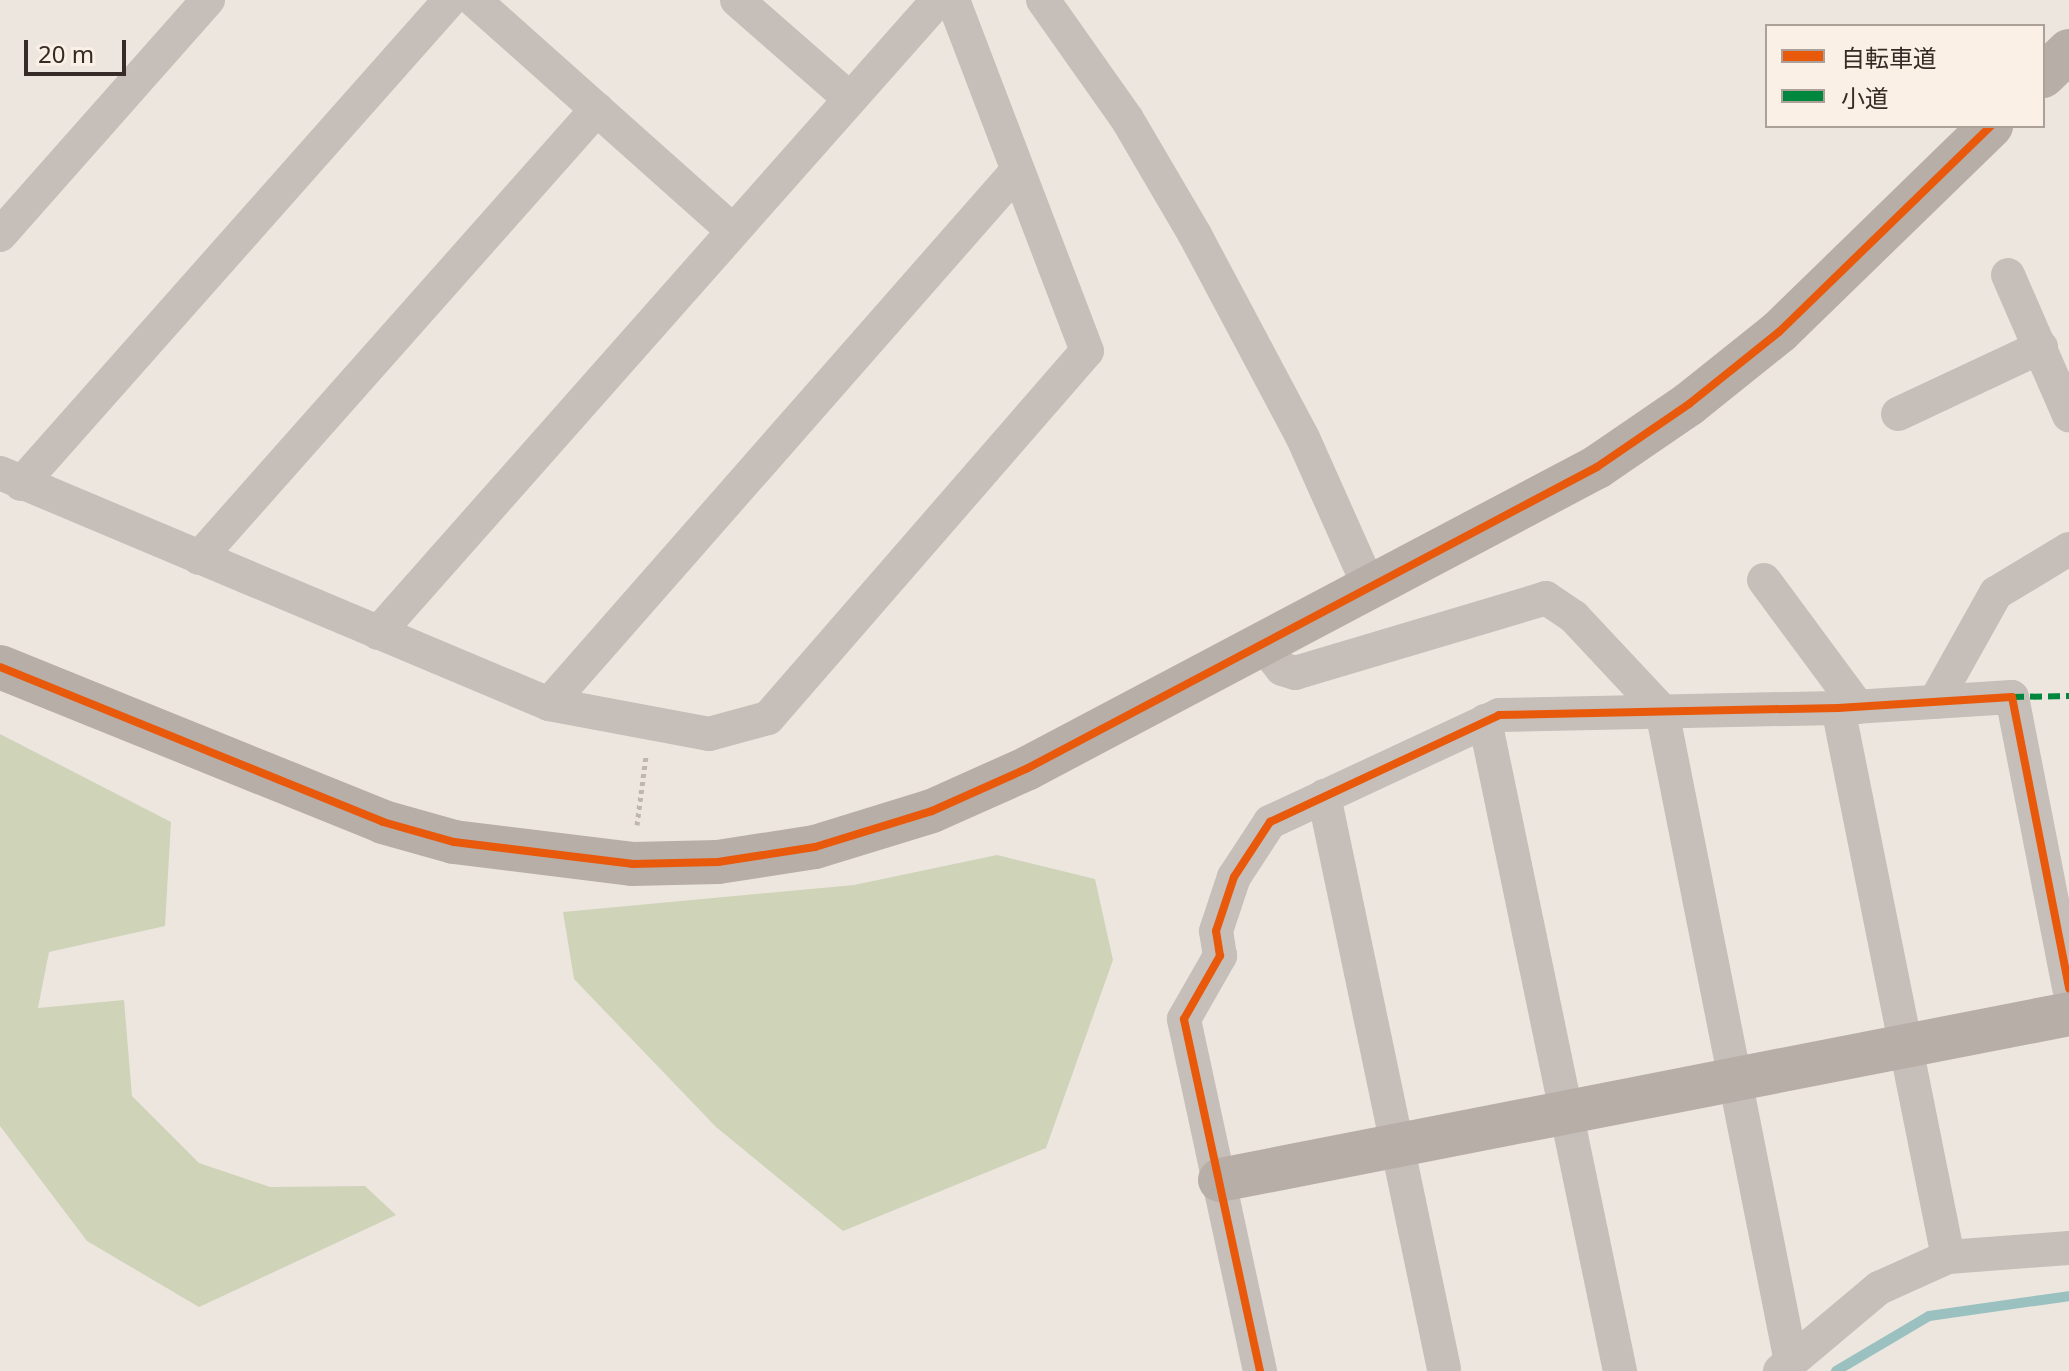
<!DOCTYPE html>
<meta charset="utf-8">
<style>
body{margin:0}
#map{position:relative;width:2069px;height:1371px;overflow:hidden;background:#ede6df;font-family:"Noto Sans","Noto Sans JP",sans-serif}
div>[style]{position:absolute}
.green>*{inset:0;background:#cfd3b8}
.stream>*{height:10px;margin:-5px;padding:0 5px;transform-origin:5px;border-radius:5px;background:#9ac1c0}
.path>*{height:5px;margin-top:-2.5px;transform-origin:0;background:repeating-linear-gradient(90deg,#bfb6b0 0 4px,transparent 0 8px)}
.street>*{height:34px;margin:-17px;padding:0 17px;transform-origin:17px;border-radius:17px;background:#c6beb8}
.secondary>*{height:44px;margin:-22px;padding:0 22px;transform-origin:22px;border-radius:22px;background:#b7aea8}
.quiet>*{height:6px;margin-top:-3px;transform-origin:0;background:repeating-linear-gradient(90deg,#00873e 0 12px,transparent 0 18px)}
.cycleway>*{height:8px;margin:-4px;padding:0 4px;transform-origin:4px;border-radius:4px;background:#e8590c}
span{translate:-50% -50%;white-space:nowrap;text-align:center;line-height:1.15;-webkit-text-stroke:6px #faf0e5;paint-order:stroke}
.legend{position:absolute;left:1765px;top:24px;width:280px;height:104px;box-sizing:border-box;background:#faf0e5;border:2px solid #aca199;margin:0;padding:10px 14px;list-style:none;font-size:24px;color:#362b26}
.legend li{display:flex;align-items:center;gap:16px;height:40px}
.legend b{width:40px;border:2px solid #aca199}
.scale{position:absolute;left:24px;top:40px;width:102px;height:36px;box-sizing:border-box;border:4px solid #362b26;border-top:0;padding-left:10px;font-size:24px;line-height:28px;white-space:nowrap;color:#362b26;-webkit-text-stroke:6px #faf0e5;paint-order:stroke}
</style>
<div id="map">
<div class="green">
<div style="clip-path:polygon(0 734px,171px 822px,165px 926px,49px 952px,38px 1008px,124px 1000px,132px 1096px,199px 1163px,270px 1187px,365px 1186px,396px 1215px,199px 1307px,87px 1241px,0 1126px)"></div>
<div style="clip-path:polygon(997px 855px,1095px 879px,1113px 960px,1046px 1148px,843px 1231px,716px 1127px,574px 979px,563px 912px,854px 885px)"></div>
</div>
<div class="stream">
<div style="left:1836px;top:1371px;width:108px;rotate:-30.6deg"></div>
<div style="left:1929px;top:1316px;width:141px;rotate:-8.1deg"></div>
</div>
<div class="path">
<div style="left:637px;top:825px;width:70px;rotate:-82.6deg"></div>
</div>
<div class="street">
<div style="left:474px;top:0;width:347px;rotate:41.7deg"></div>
<div style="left:737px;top:0;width:150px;rotate:41.2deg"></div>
<div style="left:1043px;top:0;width:146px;rotate:54.8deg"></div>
<div style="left:1127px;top:119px;width:134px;rotate:59.6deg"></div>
<div style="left:1195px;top:235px;width:230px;rotate:62deg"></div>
<div style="left:1303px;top:438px;width:162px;rotate:66deg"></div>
<div style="left:0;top:235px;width:314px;rotate:-48.5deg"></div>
<div style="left:2008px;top:275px;width:153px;rotate:66.5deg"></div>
<div style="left:1898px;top:414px;width:158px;rotate:-25.1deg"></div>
<div style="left:0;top:473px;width:596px;rotate:22.82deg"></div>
<div style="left:549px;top:704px;width:163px;rotate:10.6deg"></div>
<div style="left:709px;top:734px;width:61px;rotate:-15.2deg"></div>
<div style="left:768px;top:718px;width:486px;rotate:-49deg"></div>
<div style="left:1087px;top:351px;width:376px;rotate:-110.9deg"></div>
<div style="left:21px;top:484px;width:647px;rotate:-48.45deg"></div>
<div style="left:199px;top:558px;width:600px;rotate:-48.45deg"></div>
<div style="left:1764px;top:580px;width:158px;rotate:53.5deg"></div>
<div style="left:378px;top:633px;width:845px;rotate:-48.5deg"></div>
<div style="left:1262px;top:644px;width:32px;rotate:51deg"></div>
<div style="left:1282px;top:669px;width:14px;rotate:17deg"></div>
<div style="left:1295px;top:673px;width:262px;rotate:-16.6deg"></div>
<div style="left:1546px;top:598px;width:34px;rotate:34deg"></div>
<div style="left:1574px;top:617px;width:129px;rotate:46.9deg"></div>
<div style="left:1662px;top:711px;width:664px;rotate:78.79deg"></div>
<div style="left:1935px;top:702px;width:125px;rotate:-60.8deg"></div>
<div style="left:1996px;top:593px;width:85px;rotate:-31.1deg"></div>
<div style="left:549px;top:704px;width:709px;rotate:-48.72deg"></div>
<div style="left:1838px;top:708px;width:560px;rotate:78.67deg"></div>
<div style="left:1485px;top:721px;width:664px;rotate:78.27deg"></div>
<div style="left:1324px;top:796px;width:585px;rotate:78.17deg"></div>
<div style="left:1260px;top:1371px;width:360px;rotate:-102.2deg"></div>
<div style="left:1184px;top:1019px;width:73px;rotate:-60.3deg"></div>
<div style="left:1220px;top:956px;width:25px;rotate:-99deg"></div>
<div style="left:1216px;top:931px;width:57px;rotate:-71.6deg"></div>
<div style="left:1234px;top:877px;width:66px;rotate:-56.8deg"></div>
<div style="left:1270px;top:822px;width:253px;rotate:-25deg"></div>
<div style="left:1499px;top:715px;width:339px;rotate:-1.2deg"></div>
<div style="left:1838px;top:708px;width:174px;rotate:-3.6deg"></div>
<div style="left:2012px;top:697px;width:297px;rotate:78.9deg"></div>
<div style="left:1780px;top:1371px;width:129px;rotate:-40deg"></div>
<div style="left:1879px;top:1288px;width:76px;rotate:-24.2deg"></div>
<div style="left:1948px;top:1257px;width:121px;rotate:-4.3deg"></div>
</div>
<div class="secondary">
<div style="left:2043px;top:76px;width:36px;rotate:-44deg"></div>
<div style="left:0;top:667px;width:413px;rotate:22deg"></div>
<div style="left:383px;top:822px;width:74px;rotate:15.7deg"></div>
<div style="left:454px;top:842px;width:179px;rotate:7deg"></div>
<div style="left:632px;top:864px;width:86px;rotate:-1.3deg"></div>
<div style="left:718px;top:862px;width:98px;rotate:-8.8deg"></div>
<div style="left:815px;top:847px;width:122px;rotate:-17.1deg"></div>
<div style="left:932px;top:811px;width:105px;rotate:-24.1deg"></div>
<div style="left:1028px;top:768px;width:644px;rotate:-27.88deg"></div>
<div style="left:1597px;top:467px;width:112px;rotate:-34.4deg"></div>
<div style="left:1689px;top:404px;width:115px;rotate:-38.7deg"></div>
<div style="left:1779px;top:332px;width:296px;rotate:-44.2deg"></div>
<div style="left:1220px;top:1180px;width:865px;rotate:-11.06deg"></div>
</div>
<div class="quiet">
<div style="left:2012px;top:697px;width:57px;rotate:-1deg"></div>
</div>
<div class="cycleway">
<div style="left:0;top:667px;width:413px;rotate:22deg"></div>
<div style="left:383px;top:822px;width:74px;rotate:15.7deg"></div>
<div style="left:454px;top:842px;width:179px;rotate:7deg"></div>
<div style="left:632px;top:864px;width:86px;rotate:-1.3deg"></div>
<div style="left:718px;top:862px;width:98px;rotate:-8.8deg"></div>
<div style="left:815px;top:847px;width:122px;rotate:-17.1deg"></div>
<div style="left:932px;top:811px;width:105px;rotate:-24.1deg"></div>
<div style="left:1028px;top:768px;width:644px;rotate:-27.88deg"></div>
<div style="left:1597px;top:467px;width:112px;rotate:-34.4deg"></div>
<div style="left:1689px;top:404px;width:115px;rotate:-38.7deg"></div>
<div style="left:1779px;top:332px;width:296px;rotate:-44.2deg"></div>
<div style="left:1260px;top:1371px;width:360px;rotate:-102.2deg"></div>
<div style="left:1184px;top:1019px;width:73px;rotate:-60.3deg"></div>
<div style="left:1220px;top:956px;width:25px;rotate:-99deg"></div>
<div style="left:1216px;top:931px;width:57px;rotate:-71.6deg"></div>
<div style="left:1234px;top:877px;width:66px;rotate:-56.8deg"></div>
<div style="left:1270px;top:822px;width:253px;rotate:-25deg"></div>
<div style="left:1499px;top:715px;width:339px;rotate:-1.2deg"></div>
<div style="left:1838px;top:708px;width:174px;rotate:-3.6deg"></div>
<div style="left:2012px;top:697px;width:297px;rotate:78.9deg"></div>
</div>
<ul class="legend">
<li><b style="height:10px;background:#e8590c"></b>自転車道</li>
<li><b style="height:10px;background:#00873e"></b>小道</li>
</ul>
<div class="scale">20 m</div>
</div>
